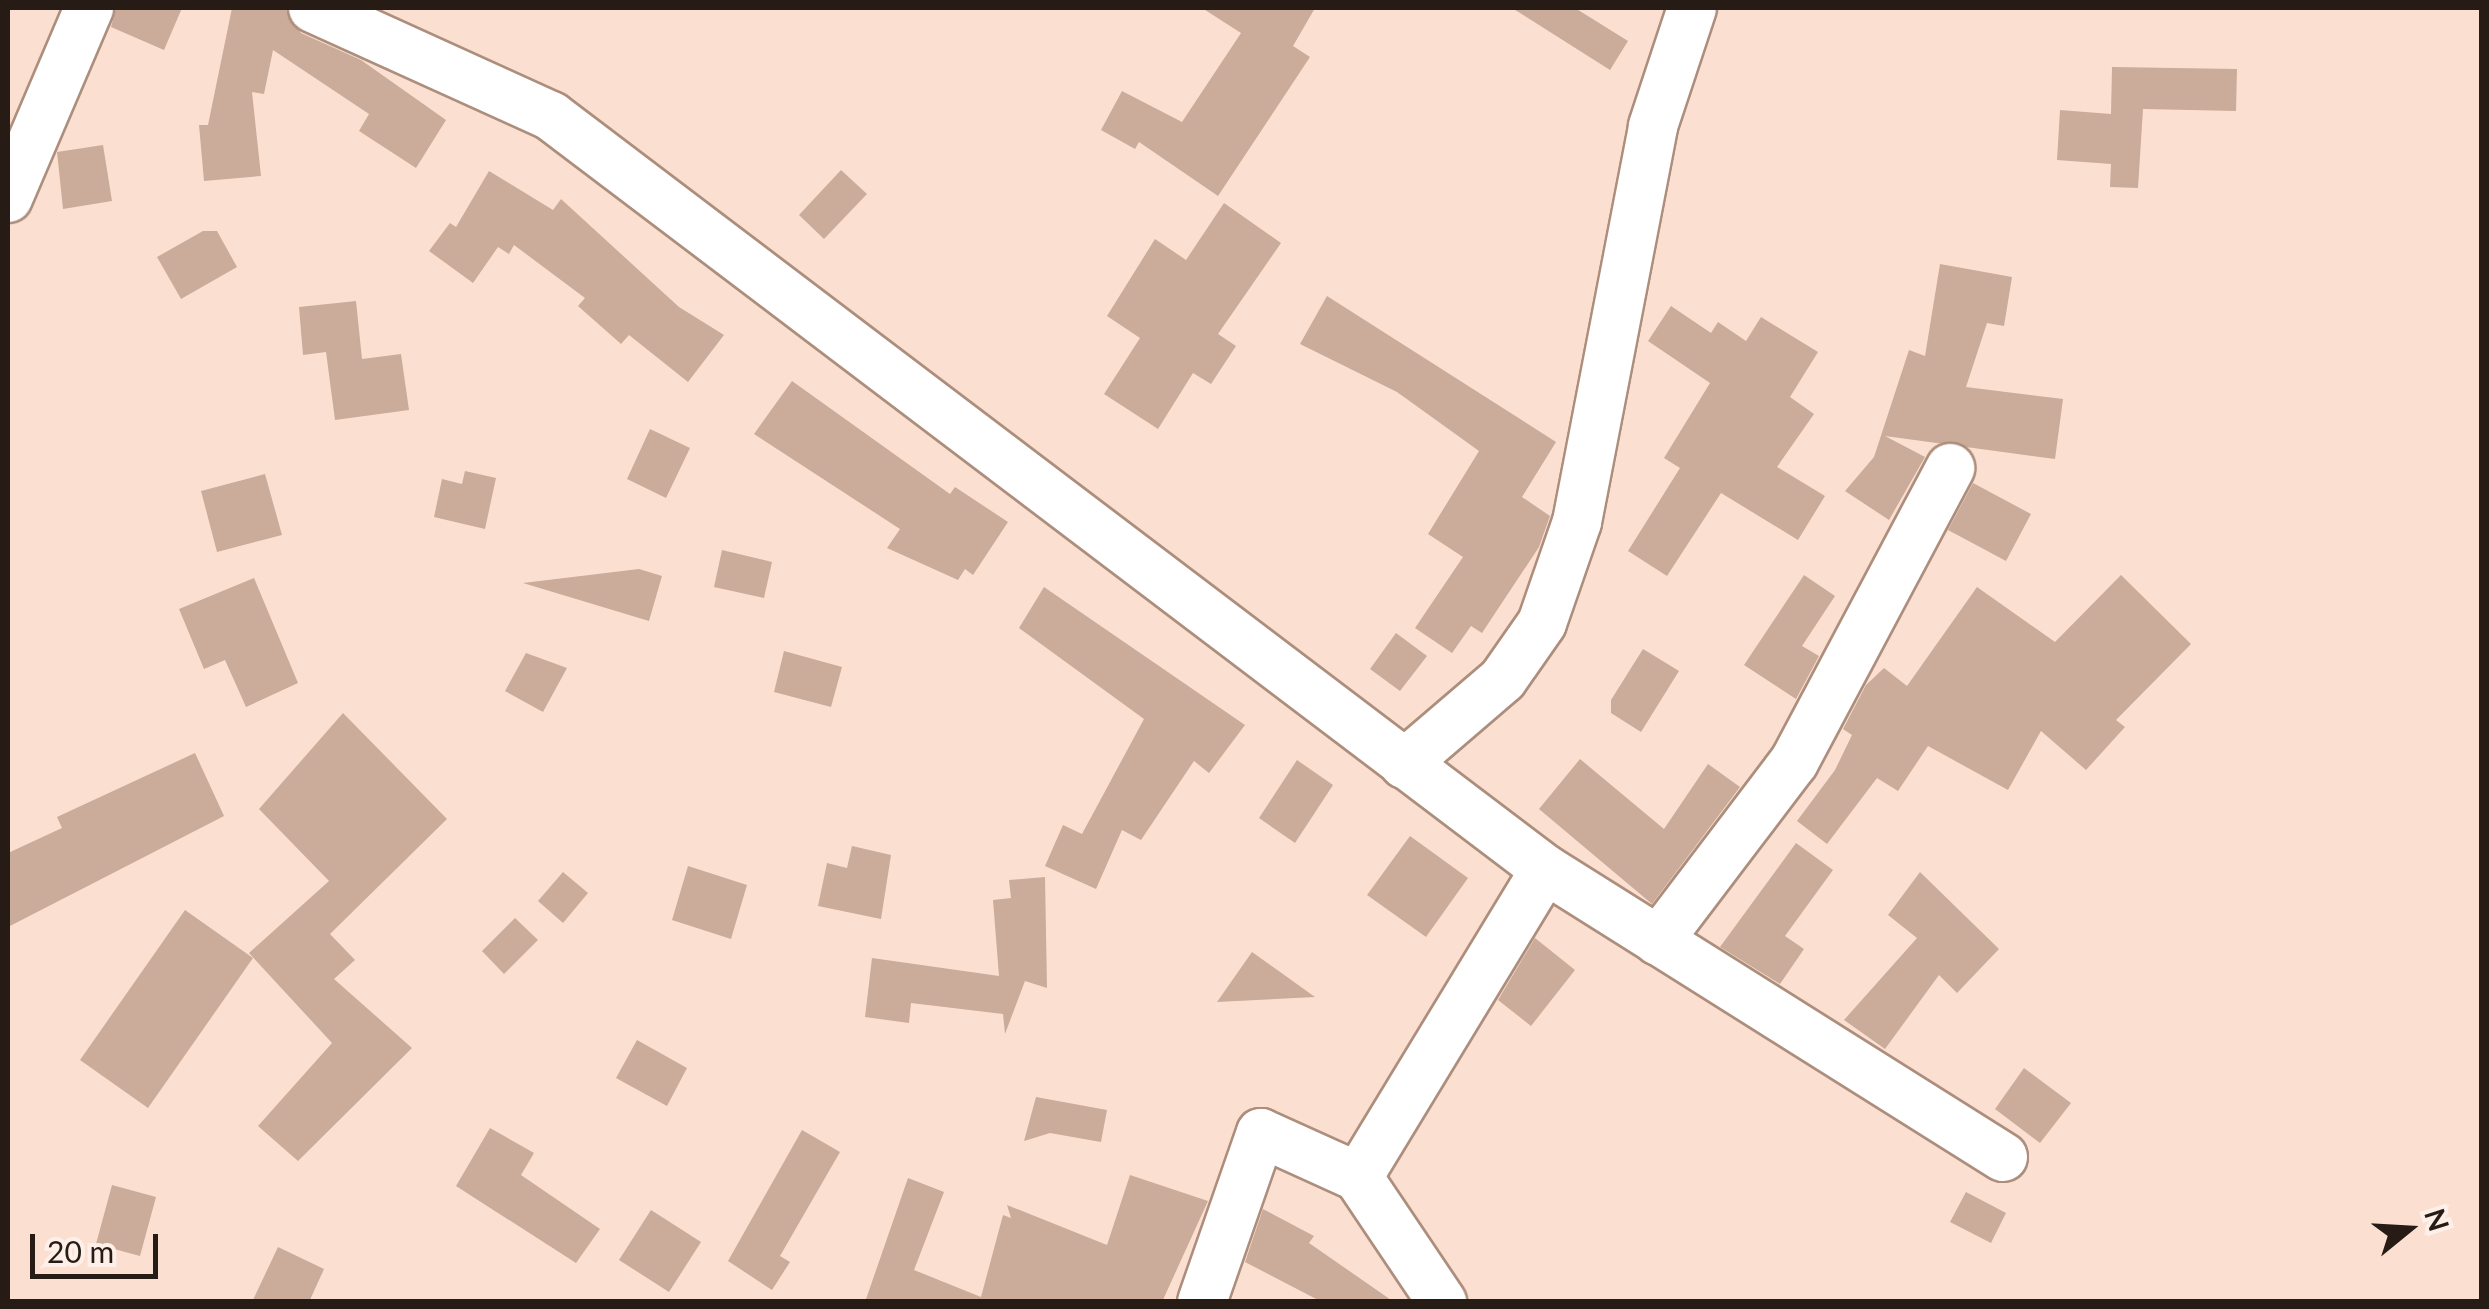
<!DOCTYPE html>
<style>
body{margin:0}
#map{position:relative;width:2489px;height:1309px;overflow:hidden;background:#fbe0d1;font-family:Lato,sans-serif}
div>[style]{position:absolute}
.building>*{inset:0;background:#cbab99}
.roads{filter:drop-shadow(2px 0 #ad8e7d) drop-shadow(-2px 0 #ad8e7d) drop-shadow(0 2px #ad8e7d) drop-shadow(0 -2px #ad8e7d)}
.minor>*{height:48px;margin:-24px;padding:0 24px;transform-origin:24px;border-radius:24px;background:#fff}
span{translate:-50% -50%;white-space:nowrap;text-align:center;line-height:1.15;-webkit-text-stroke:8px #fef0e9;paint-order:stroke}
.frame{position:absolute;inset:0;border:10px solid #271c15;pointer-events:none}
.north{position:absolute;left:2359px;top:1179px;width:100px;height:100px;-webkit-text-stroke:8px #fef0e9;paint-order:stroke;rotate:72deg;font-size:28px;font-weight:700;line-height:40px;text-align:center;color:#271c15}
.north::after{content:'';display:block;margin:auto;width:35px;height:45px;background:#271c15;clip-path:polygon(50% 0,100% 100%,50% 72%,0 100%)}
.scale{position:absolute;left:30px;top:1234px;width:128px;height:45px;box-sizing:border-box;border:5px solid #271c15;border-top:0;padding-left:12px;font-size:30px;line-height:35px;white-space:nowrap;color:#271c15;-webkit-text-stroke:8px #fef0e9;paint-order:stroke}
</style>
<div id="map">
<div class="building">
<div style="clip-path:polygon(116px 8px,182px 8px,164px 50px,111px 27px)"></div>
<div style="clip-path:polygon(232px 8px,286px 10px,301px 33px,361px 60px,446px 120px,416px 168px,359px 131px,369px 114px,273px 50px,264px 94px,252px 92px,261px 176px,204px 181px,199px 125px,208px 125px)"></div>
<div style="clip-path:polygon(1202px 8px,1315px 8px,1293px 46px,1310px 57px,1218px 196px,1139px 142px,1135px 149px,1101px 130px,1122px 91px,1182px 122px,1241px 33px)"></div>
<div style="clip-path:polygon(1512px 8px,1575px 8px,1628px 41px,1610px 70px)"></div>
<div style="clip-path:polygon(2112px 67px,2237px 69px,2236px 111px,2143px 109px,2138px 188px,2110px 187px,2111px 164px,2057px 160px,2060px 110px,2111px 114px)"></div>
<div style="clip-path:polygon(103px 145px,112px 201px,63px 209px,57px 152px)"></div>
<div style="clip-path:polygon(841px 170px,867px 194px,824px 239px,799px 215px)"></div>
<div style="clip-path:polygon(489px 171px,553px 210px,561px 199px,679px 307px,724px 335px,688px 382px,629px 335px,621px 344px,578px 306px,585px 298px,514px 245px,509px 254px,498px 247px,473px 283px,429px 251px,450px 223px,456px 227px)"></div>
<div style="clip-path:polygon(1224px 203px,1281px 243px,1218px 334px,1236px 346px,1211px 384px,1193px 373px,1158px 429px,1104px 394px,1140px 338px,1107px 316px,1155px 239px,1186px 260px)"></div>
<div style="clip-path:polygon(203px 231px,217px 231px,237px 267px,181px 299px,157px 257px)"></div>
<div style="clip-path:polygon(1940px 264px,2012px 277px,2004px 326px,1987px 323px,1966px 387px,2063px 399px,2055px 459px,1885px 436px,1925px 457px,1889px 520px,1845px 491px,1874px 457px,1909px 350px,1925px 356px)"></div>
<div style="clip-path:polygon(1327px 296px,1556px 442px,1522px 497px,1550px 516px,1539px 547px,1482px 633px,1471px 626px,1452px 653px,1415px 628px,1463px 557px,1428px 534px,1479px 451px,1397px 392px,1300px 344px)"></div>
<div style="clip-path:polygon(356px 301px,362px 359px,401px 354px,409px 410px,335px 420px,326px 352px,303px 355px,299px 307px)"></div>
<div style="clip-path:polygon(1671px 306px,1711px 333px,1718px 322px,1746px 341px,1761px 317px,1818px 352px,1790px 397px,1814px 414px,1777px 467px,1825px 496px,1798px 540px,1721px 493px,1667px 576px,1628px 551px,1680px 468px,1664px 458px,1710px 383px,1648px 341px)"></div>
<div style="clip-path:polygon(792px 381px,950px 494px,955px 487px,1008px 522px,973px 575px,965px 569px,958px 580px,887px 548px,900px 529px,754px 434px)"></div>
<div style="clip-path:polygon(650px 429px,690px 448px,666px 498px,627px 479px)"></div>
<div style="clip-path:polygon(465px 471px,496px 478px,485px 529px,434px 517px,442px 479px,462px 484px)"></div>
<div style="clip-path:polygon(265px 474px,282px 535px,217px 552px,201px 491px)"></div>
<div style="clip-path:polygon(1973px 483px,2031px 514px,2006px 561px,1948px 530px)"></div>
<div style="clip-path:polygon(722px 550px,772px 562px,764px 598px,714px 587px)"></div>
<div style="clip-path:polygon(639px 569px,662px 576px,649px 621px,523px 583px)"></div>
<div style="clip-path:polygon(1804px 575px,1835px 596px,1802px 646px,1819px 656px,1796px 699px,1744px 665px)"></div>
<div style="clip-path:polygon(2121px 575px,2191px 644px,2116px 720px,2125px 727px,2086px 770px,2041px 731px,2008px 790px,1928px 746px,1898px 791px,1877px 778px,1827px 844px,1797px 821px,1835px 770px,1852px 735px,1843px 729px,1866px 685px,1884px 668px,1907px 686px,1977px 587px,2055px 642px)"></div>
<div style="clip-path:polygon(254px 578px,298px 683px,246px 707px,225px 660px,204px 669px,179px 609px)"></div>
<div style="clip-path:polygon(1044px 587px,1245px 725px,1209px 773px,1194px 761px,1141px 840px,1122px 830px,1096px 889px,1045px 866px,1063px 825px,1082px 834px,1144px 719px,1019px 628px)"></div>
<div style="clip-path:polygon(1396px 633px,1427px 656px,1400px 691px,1370px 669px)"></div>
<div style="clip-path:polygon(1643px 649px,1679px 671px,1641px 732px,1611px 713px,1611px 700px)"></div>
<div style="clip-path:polygon(784px 651px,842px 667px,831px 707px,774px 692px)"></div>
<div style="clip-path:polygon(526px 653px,567px 668px,543px 712px,505px 691px)"></div>
<div style="clip-path:polygon(343px 713px,447px 819px,330px 934px,355px 960px,334px 979px,412px 1048px,298px 1161px,258px 1126px,332px 1043px,249px 953px,329px 881px,259px 809px)"></div>
<div style="clip-path:polygon(195px 753px,224px 816px,8px 927px,8px 853px,62px 828px,57px 817px)"></div>
<div style="clip-path:polygon(1580px 759px,1664px 829px,1708px 764px,1740px 787px,1652px 904px,1539px 809px)"></div>
<div style="clip-path:polygon(1297px 760px,1333px 785px,1295px 843px,1259px 818px)"></div>
<div style="clip-path:polygon(1410px 836px,1468px 878px,1426px 937px,1367px 895px)"></div>
<div style="clip-path:polygon(1796px 843px,1833px 870px,1785px 936px,1804px 949px,1780px 984px,1720px 947px)"></div>
<div style="clip-path:polygon(852px 846px,891px 855px,881px 919px,818px 906px,827px 863px,847px 868px)"></div>
<div style="clip-path:polygon(688px 866px,747px 885px,731px 939px,672px 920px)"></div>
<div style="clip-path:polygon(563px 872px,588px 893px,563px 923px,538px 901px)"></div>
<div style="clip-path:polygon(1920px 872px,1999px 949px,1957px 993px,1939px 975px,1885px 1049px,1844px 1020px,1917px 938px,1888px 915px)"></div>
<div style="clip-path:polygon(1045px 877px,1047px 988px,1025px 981px,1005px 1034px,1003px 1014px,911px 1003px,909px 1023px,865px 1017px,872px 958px,999px 976px,993px 900px,1011px 898px,1009px 880px)"></div>
<div style="clip-path:polygon(185px 910px,253px 958px,148px 1108px,80px 1060px)"></div>
<div style="clip-path:polygon(515px 918px,538px 940px,504px 974px,482px 951px)"></div>
<div style="clip-path:polygon(1535px 938px,1575px 970px,1531px 1026px,1498px 1000px)"></div>
<div style="clip-path:polygon(1252px 952px,1315px 997px,1217px 1002px)"></div>
<div style="clip-path:polygon(637px 1040px,687px 1068px,667px 1106px,616px 1078px)"></div>
<div style="clip-path:polygon(2024px 1068px,2071px 1103px,2040px 1143px,1995px 1109px)"></div>
<div style="clip-path:polygon(1036px 1097px,1107px 1110px,1101px 1142px,1050px 1133px,1024px 1141px)"></div>
<div style="clip-path:polygon(490px 1128px,534px 1153px,521px 1175px,600px 1229px,576px 1263px,456px 1186px)"></div>
<div style="clip-path:polygon(802px 1130px,840px 1152px,780px 1256px,790px 1262px,772px 1290px,728px 1261px)"></div>
<div style="clip-path:polygon(1130px 1175px,1208px 1201px,1162px 1302px,865px 1302px,908px 1178px,944px 1192px,914px 1270px,981px 1297px,1003px 1215px,1011px 1218px,1007px 1205px,1107px 1245px)"></div>
<div style="clip-path:polygon(112px 1185px,156px 1197px,140px 1256px,96px 1244px)"></div>
<div style="clip-path:polygon(1966px 1192px,2006px 1213px,1991px 1243px,1950px 1222px)"></div>
<div style="clip-path:polygon(1263px 1209px,1314px 1236px,1309px 1243px,1394px 1302px,1322px 1302px,1245px 1262px)"></div>
<div style="clip-path:polygon(651px 1210px,701px 1242px,669px 1292px,619px 1260px)"></div>
<div style="clip-path:polygon(278px 1247px,324px 1269px,309px 1302px,252px 1302px)"></div>
</div>
<div class="roads">
<div class="minor">
<div style="left:313px;top:8px;width:261px;rotate:24.4deg"></div>
<div style="left:551px;top:116px;width:1247px;rotate:37.15deg"></div>
<div style="left:1545px;top:869px;width:541px;rotate:32.16deg"></div>
<div style="left:8px;top:198px;width:207px;rotate:-66.9deg"></div>
<div style="left:1404px;top:764px;width:130px;rotate:-40.6deg"></div>
<div style="left:1503px;top:679px;width:68px;rotate:-55.1deg"></div>
<div style="left:1542px;top:623px;width:107px;rotate:-70.9deg"></div>
<div style="left:1577px;top:522px;width:403px;rotate:-79.1deg"></div>
<div style="left:1653px;top:126px;width:124px;rotate:-71.7deg"></div>
<div style="left:1658px;top:941px;width:225px;rotate:-52.8deg"></div>
<div style="left:1794px;top:762px;width:333px;rotate:-62deg"></div>
<div style="left:1358px;top:1177px;width:151px;rotate:56.1deg"></div>
<div style="left:1202px;top:1302px;width:179px;rotate:-70.8deg"></div>
<div style="left:1261px;top:1133px;width:107px;rotate:24.4deg"></div>
<div style="left:1358px;top:1177px;width:360px;rotate:-58.7deg"></div>
</div>
</div>
<div class="frame"></div>
<div class="north">N</div>
<div class="scale">20 m</div>
</div>
